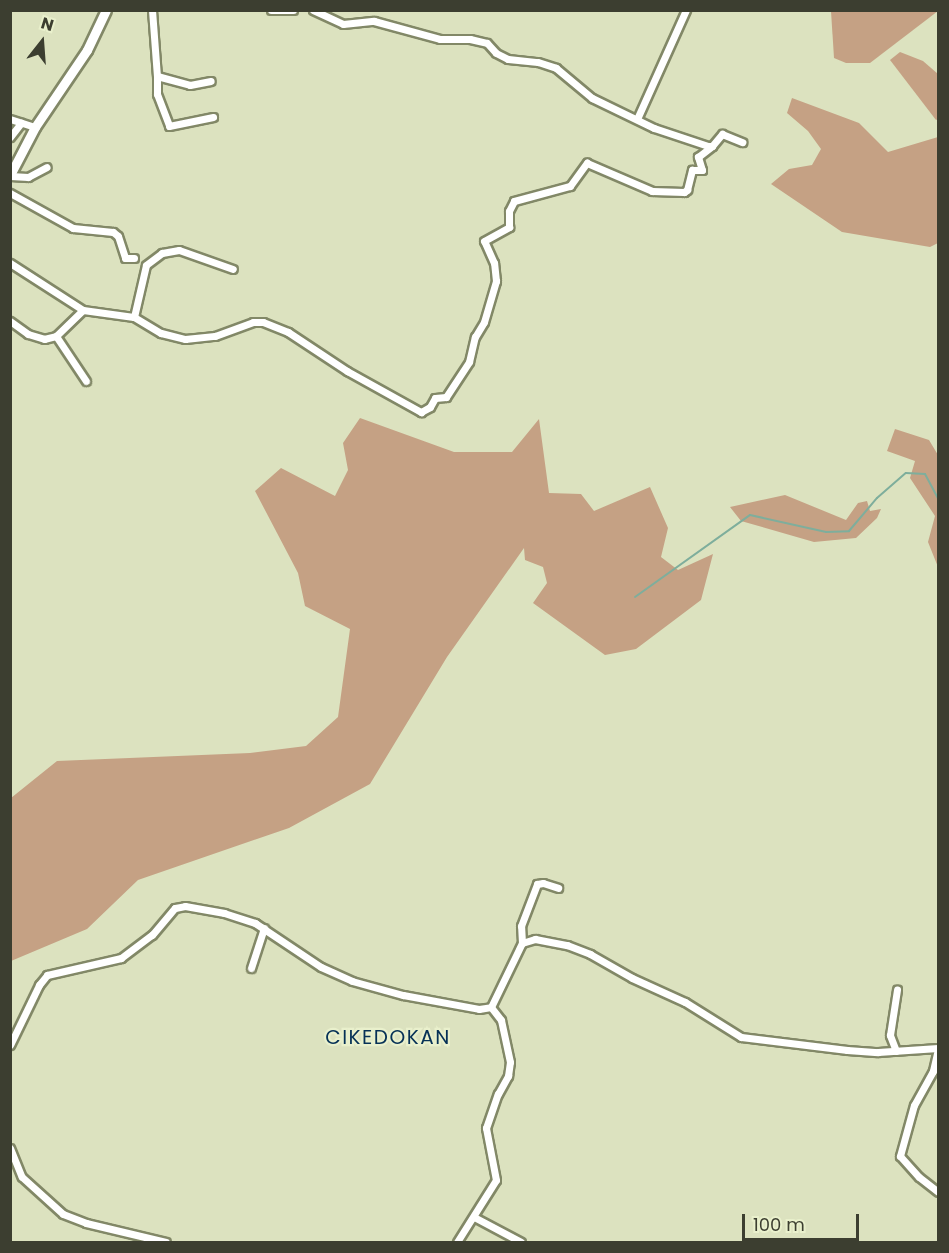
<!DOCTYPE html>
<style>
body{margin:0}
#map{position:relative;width:949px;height:1253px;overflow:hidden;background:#dce2bf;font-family:Poppins,sans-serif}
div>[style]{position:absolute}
.forest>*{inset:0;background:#c5a184}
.stream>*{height:2px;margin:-1px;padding:0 1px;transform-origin:1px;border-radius:1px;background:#7eae9c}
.roads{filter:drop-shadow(2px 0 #828867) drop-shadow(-2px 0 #828867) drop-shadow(0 2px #828867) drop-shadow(0 -2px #828867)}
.minor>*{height:7px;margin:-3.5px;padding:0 3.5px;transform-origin:3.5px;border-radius:3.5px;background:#fff}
.secondary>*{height:9px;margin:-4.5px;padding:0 4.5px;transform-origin:4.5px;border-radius:4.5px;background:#fff}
span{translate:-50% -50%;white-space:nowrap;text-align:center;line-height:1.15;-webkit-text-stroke:4.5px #e9f0cc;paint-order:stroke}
.quarter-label{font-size:20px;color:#063156;letter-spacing:1.5px}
.frame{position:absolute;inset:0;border:12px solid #3c3e30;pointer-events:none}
.north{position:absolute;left:12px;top:12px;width:60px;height:60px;-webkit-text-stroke:4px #e9f0cc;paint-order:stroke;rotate:17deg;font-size:16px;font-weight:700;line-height:24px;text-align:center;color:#3c3e30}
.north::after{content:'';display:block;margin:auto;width:21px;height:27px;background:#3c3e30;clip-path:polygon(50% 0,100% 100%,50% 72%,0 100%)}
.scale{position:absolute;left:742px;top:1214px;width:117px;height:27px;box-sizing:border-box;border:3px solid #3c3e30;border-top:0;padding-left:8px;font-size:18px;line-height:21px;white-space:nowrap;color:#3c3e30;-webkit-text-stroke:4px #e9f0cc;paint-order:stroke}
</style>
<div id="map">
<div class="forest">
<div style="clip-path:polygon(831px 11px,831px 10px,938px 11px,870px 63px,846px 63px,834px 58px)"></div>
<div style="clip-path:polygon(900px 52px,923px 61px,938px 74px,938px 119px,936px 120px,890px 60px)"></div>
<div style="clip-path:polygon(792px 98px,859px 123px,888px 152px,938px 137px,938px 243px,930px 247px,842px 232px,771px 184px,789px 169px,812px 165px,821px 149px,808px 131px,787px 113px)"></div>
<div style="clip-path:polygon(360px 418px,454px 452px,512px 452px,539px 419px,549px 493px,581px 494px,594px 511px,650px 487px,668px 528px,661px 557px,678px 570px,713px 554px,701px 600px,636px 649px,605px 655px,533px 603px,547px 583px,543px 567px,525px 560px,524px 548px,447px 657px,370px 784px,289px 828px,138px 880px,87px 929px,11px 961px,11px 798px,57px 761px,250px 753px,306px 746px,338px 717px,350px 629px,305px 606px,298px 573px,255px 491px,281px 468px,335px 496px,348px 470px,343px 443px)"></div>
<div style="clip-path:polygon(895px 429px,929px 440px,938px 455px,938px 567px,928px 542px,935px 516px,910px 478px,915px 461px,887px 451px)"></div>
<div style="clip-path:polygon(785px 495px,846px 520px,858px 503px,867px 501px,870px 511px,881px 509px,877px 518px,856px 538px,814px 542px,741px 521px,730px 507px)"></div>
</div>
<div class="stream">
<div style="left:635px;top:597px;width:141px;rotate:-35.5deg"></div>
<div style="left:750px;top:515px;width:78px;rotate:12.6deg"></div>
<div style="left:826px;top:532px;width:23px;rotate:-2deg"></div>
<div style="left:849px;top:531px;width:43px;rotate:-49.7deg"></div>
<div style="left:877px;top:498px;width:38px;rotate:-41deg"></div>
<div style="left:906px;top:473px;width:19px;rotate:3deg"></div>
<div style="left:925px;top:474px;width:27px;rotate:62deg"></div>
</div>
<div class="roads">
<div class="minor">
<div style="left:152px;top:10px;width:66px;rotate:85.7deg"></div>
<div style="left:157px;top:76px;width:34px;rotate:15deg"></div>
<div style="left:190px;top:85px;width:21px;rotate:-11deg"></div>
<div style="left:271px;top:10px;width:22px"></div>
<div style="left:313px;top:10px;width:33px;rotate:25deg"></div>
<div style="left:343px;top:24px;width:31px;rotate:-6deg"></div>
<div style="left:374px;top:21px;width:68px;rotate:15.3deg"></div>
<div style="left:440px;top:39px;width:30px"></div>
<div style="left:470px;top:39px;width:17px;rotate:13deg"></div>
<div style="left:487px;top:43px;width:13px;rotate:48deg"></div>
<div style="left:496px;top:53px;width:13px;rotate:27deg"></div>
<div style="left:508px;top:59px;width:30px;rotate:6deg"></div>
<div style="left:538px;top:62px;width:19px;rotate:18deg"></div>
<div style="left:556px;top:68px;width:47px;rotate:39.8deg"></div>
<div style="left:592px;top:98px;width:69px;rotate:25.8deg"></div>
<div style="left:654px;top:128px;width:57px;rotate:18.4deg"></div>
<div style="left:708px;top:146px;width:4px"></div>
<div style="left:712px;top:146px;width:16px;rotate:-50deg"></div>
<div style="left:722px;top:134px;width:22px;rotate:22deg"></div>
<div style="left:157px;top:76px;width:18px;rotate:90deg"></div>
<div style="left:157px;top:94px;width:34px;rotate:69deg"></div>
<div style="left:169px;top:126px;width:45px;rotate:-11.6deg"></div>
<div style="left:10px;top:119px;width:26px;rotate:18deg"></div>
<div style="left:637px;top:119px;width:120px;rotate:-65.8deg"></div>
<div style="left:10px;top:137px;width:18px;rotate:-52deg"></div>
<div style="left:10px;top:176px;width:18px;rotate:3deg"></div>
<div style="left:28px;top:177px;width:21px;rotate:-28deg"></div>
<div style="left:10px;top:193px;width:72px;rotate:29.1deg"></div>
<div style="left:73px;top:228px;width:40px;rotate:5.7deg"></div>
<div style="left:113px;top:232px;width:6px;rotate:39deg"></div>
<div style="left:118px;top:236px;width:23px;rotate:72deg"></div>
<div style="left:125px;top:258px;width:9px"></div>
<div style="left:10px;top:263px;width:87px;rotate:32.8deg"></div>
<div style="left:134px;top:317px;width:53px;rotate:-77deg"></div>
<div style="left:146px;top:265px;width:20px;rotate:-37deg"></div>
<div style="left:162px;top:253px;width:17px;rotate:-10deg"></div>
<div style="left:179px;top:250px;width:57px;rotate:19.4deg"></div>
<div style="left:10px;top:321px;width:22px;rotate:36deg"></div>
<div style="left:28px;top:334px;width:17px;rotate:17deg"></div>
<div style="left:44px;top:339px;width:12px;rotate:-14deg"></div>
<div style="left:56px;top:336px;width:37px;rotate:-44deg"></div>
<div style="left:83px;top:310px;width:51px;rotate:7.8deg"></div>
<div style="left:134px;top:317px;width:31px;rotate:31deg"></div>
<div style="left:161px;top:333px;width:25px;rotate:14deg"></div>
<div style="left:185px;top:339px;width:30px;rotate:-6deg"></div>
<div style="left:215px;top:336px;width:40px;rotate:-20.2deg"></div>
<div style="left:253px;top:322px;width:10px"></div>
<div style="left:263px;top:322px;width:27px;rotate:22deg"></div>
<div style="left:288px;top:332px;width:71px;rotate:33.5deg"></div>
<div style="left:347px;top:371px;width:85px;rotate:29deg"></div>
<div style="left:421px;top:412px;width:10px;rotate:-29deg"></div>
<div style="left:430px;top:407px;width:10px;rotate:-61deg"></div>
<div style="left:435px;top:398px;width:11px;rotate:-5deg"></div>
<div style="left:446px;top:397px;width:42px;rotate:-56.7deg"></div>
<div style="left:469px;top:362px;width:26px;rotate:-77deg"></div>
<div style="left:475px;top:337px;width:17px;rotate:-59deg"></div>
<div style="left:484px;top:322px;width:43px;rotate:-73.7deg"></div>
<div style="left:496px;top:281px;width:18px;rotate:-96deg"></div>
<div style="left:494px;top:263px;width:24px;rotate:-114deg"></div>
<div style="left:484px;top:241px;width:29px;rotate:-29deg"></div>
<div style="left:509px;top:227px;width:16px;rotate:-90deg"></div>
<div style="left:509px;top:211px;width:11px;rotate:-63deg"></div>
<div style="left:514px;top:201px;width:58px;rotate:-15deg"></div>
<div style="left:570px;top:186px;width:29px;rotate:-54deg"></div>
<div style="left:587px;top:163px;width:71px;rotate:23.3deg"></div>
<div style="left:652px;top:191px;width:32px;rotate:2deg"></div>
<div style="left:684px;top:192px;width:4px;rotate:-34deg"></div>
<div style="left:687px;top:190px;width:21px;rotate:-76deg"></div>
<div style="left:692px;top:170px;width:10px"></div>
<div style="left:702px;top:170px;width:14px;rotate:-107deg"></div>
<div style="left:698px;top:157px;width:18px;rotate:-38deg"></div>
<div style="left:56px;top:336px;width:54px;rotate:56.3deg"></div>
<div style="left:522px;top:943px;width:17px;rotate:-93deg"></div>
<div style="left:521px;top:926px;width:45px;rotate:-69.1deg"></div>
<div style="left:537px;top:884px;width:6px;rotate:-9deg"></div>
<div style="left:543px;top:883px;width:16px;rotate:18deg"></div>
<div style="left:251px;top:968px;width:42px;rotate:-72deg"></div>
<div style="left:10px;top:1045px;width:67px;rotate:-64.2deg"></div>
<div style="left:39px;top:985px;width:13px;rotate:-51deg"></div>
<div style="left:47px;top:975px;width:76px;rotate:-12.9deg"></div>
<div style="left:121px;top:958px;width:39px;rotate:-37deg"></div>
<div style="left:152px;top:935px;width:35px;rotate:-50deg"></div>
<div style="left:175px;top:908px;width:10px;rotate:-11deg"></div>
<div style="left:185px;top:906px;width:40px;rotate:10deg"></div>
<div style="left:224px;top:913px;width:33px;rotate:18deg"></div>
<div style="left:255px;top:923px;width:79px;rotate:33.7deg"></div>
<div style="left:321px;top:967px;width:34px;rotate:24deg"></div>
<div style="left:352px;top:981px;width:53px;rotate:15.4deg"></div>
<div style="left:403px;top:995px;width:77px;rotate:10.4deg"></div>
<div style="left:479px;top:1009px;width:12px;rotate:-9deg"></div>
<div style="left:491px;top:1007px;width:71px;rotate:-64.2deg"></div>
<div style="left:522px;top:943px;width:14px;rotate:-17deg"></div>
<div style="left:535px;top:939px;width:33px;rotate:11deg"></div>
<div style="left:567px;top:945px;width:25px;rotate:21deg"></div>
<div style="left:590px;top:954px;width:48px;rotate:29.7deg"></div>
<div style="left:632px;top:978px;width:58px;rotate:24.4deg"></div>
<div style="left:685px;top:1002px;width:66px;rotate:32deg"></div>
<div style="left:741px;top:1037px;width:107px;rotate:7deg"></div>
<div style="left:847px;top:1050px;width:31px;rotate:4deg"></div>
<div style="left:878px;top:1052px;width:60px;rotate:-3.8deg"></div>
<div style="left:938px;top:1049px;width:23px;rotate:103deg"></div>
<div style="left:933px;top:1071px;width:39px;rotate:119deg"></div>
<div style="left:914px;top:1105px;width:53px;rotate:105.4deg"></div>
<div style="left:900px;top:1156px;width:28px;rotate:48deg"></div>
<div style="left:919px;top:1177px;width:24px;rotate:38deg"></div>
<div style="left:896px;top:1051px;width:17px;rotate:-111deg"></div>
<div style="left:890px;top:1035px;width:46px;rotate:-81.2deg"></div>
<div style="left:10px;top:1148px;width:31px;rotate:68deg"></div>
<div style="left:22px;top:1177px;width:55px;rotate:42.1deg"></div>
<div style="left:63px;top:1214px;width:25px;rotate:21deg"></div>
<div style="left:86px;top:1223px;width:82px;rotate:13.4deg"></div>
<div style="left:474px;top:1217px;width:53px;rotate:28deg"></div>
<div style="left:457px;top:1242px;width:73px;rotate:-57.8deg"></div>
<div style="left:496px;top:1180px;width:53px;rotate:-100.9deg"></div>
<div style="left:486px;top:1128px;width:36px;rotate:-71deg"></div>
<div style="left:498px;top:1094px;width:21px;rotate:-61deg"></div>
<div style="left:508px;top:1076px;width:14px;rotate:-82deg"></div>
<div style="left:510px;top:1062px;width:43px;rotate:-102.1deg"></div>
<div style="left:501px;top:1020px;width:16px;rotate:-128deg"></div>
</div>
<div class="secondary">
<div style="left:10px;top:175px;width:54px;rotate:-62.5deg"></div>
<div style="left:35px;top:127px;width:93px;rotate:-56deg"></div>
<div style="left:87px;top:50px;width:44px;rotate:-64.6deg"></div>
</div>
</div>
<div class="quarter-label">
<span style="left:388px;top:1037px">CIKEDOKAN</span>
</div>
<div class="frame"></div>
<div class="north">N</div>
<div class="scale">100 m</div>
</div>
